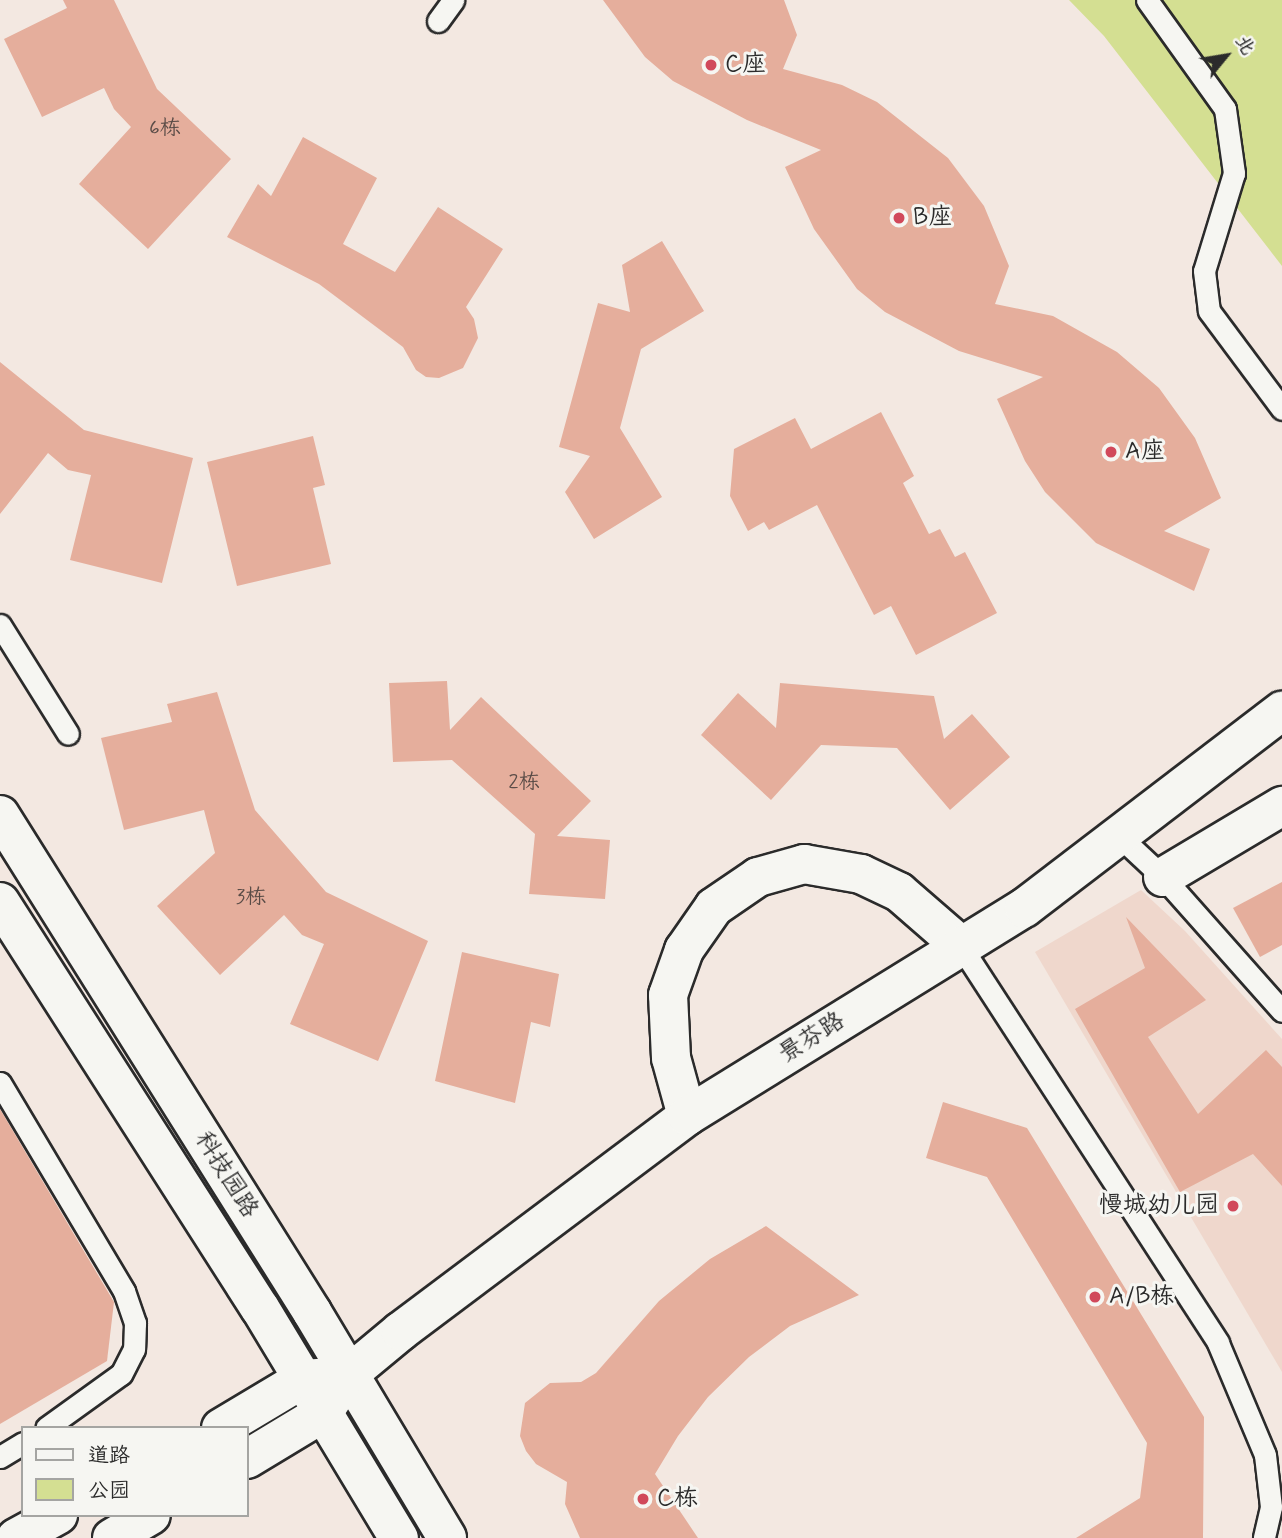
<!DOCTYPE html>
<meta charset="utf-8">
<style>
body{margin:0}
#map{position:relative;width:1282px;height:1538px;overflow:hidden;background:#f3e8e1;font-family:Mynerve,"LXGW WenKai TC",sans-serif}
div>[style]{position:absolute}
.built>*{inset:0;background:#efd7cc}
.green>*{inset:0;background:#d4df92}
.building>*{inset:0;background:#e5ae9c}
.roads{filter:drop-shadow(2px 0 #2b2b2b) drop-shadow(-2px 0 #2b2b2b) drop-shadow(0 2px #2b2b2b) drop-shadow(0 -2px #2b2b2b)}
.lane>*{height:21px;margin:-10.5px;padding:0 10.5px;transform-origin:10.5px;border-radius:10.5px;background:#f6f6f2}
.street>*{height:38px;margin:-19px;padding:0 19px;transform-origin:19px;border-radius:19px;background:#f6f6f2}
.secondary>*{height:38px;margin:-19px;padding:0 19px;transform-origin:19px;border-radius:19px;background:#f6f6f2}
.dots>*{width:19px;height:19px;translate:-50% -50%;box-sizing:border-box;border:4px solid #f6f6f2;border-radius:50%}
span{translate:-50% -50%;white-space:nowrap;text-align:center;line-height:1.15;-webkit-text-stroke:6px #f6f6f2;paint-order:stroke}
.number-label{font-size:21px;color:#5a4c47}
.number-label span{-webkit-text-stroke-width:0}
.poi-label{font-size:24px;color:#2b2b2b}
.left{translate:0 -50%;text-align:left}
.right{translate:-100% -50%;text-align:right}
.street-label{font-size:24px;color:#2b2b2b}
.legend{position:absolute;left:21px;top:1426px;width:228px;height:91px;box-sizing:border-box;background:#f6f6f2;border:2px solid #a5a5a2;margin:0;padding:9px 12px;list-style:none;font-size:21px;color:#2b2b2b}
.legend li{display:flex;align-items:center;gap:14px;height:35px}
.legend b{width:35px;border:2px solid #a5a5a2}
.north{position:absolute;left:1191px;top:21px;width:70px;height:70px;-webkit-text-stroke:5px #f6f6f2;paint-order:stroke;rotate:60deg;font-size:19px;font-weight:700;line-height:28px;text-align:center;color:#2b2b2b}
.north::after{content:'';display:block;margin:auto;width:24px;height:32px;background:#2b2b2b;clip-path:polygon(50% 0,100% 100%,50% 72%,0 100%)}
</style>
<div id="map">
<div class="built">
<div style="clip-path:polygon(1141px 890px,1185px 931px,1282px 1039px,1282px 1372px,1035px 952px)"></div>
</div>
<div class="green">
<div style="clip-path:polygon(1069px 0,1282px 0,1282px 266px,1104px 36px)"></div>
</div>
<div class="building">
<div style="clip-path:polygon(63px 0,114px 0,157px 89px,231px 159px,148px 249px,79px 184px,131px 127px,114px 109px,104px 88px,42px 117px,4px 39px,67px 8px)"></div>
<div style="clip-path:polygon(603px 0,784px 0,797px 35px,783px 69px,842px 85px,877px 102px,948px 158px,984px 206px,1009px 266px,995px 304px,1053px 316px,1117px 352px,1159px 388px,1195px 438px,1221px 498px,1164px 531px,1210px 549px,1194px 591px,1096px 543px,1045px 492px,1025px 461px,997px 399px,1043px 377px,959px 351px,885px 312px,857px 289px,814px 229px,785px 167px,821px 150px,747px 120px,673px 81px,645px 57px)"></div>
<div style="clip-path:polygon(303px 137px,377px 178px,343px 244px,395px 272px,438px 207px,503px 249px,466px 307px,474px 319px,478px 338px,463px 368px,439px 378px,426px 377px,416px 370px,403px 347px,319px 284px,227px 237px,258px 184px,271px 196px)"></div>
<div style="clip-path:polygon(662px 241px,704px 311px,641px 349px,620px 428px,662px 497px,594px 539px,565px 492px,590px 456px,559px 447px,598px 303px,630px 312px,622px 265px)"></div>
<div style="clip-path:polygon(0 362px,84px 430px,193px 458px,162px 583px,70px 560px,91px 475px,68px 470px,48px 453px,0 514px)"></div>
<div style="clip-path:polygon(881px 412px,914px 476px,903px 483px,929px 534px,940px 529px,955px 557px,965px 552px,997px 613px,916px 655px,891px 606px,874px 615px,817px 505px,769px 530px,764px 522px,748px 531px,730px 496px,734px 449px,795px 418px,811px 449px)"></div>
<div style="clip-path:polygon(313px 436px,325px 485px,313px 488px,331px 564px,237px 586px,207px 462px)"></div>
<div style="clip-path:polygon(447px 681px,450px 730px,481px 697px,591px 801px,557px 836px,610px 840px,605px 899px,529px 894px,535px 834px,452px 760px,393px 762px,389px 683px)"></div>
<div style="clip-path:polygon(780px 683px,934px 696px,944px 739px,972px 714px,1010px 757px,950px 810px,897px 748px,821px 745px,771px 800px,701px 735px,738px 693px,776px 728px)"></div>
<div style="clip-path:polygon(217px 692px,255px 810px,326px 892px,428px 941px,378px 1061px,290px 1024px,324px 944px,302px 935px,284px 915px,220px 975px,157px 906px,215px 853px,204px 810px,124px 830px,101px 738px,172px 722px,167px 704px)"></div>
<div style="clip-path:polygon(1282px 882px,1282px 945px,1260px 957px,1233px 908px)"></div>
<div style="clip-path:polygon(1126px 917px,1206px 1000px,1148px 1037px,1198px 1114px,1266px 1050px,1282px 1067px,1282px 1186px,1253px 1154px,1180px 1192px,1075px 1009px,1145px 968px)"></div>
<div style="clip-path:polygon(462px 952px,559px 974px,550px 1027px,531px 1022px,515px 1103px,435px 1081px)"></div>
<div style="clip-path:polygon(943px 1102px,1027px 1128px,1204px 1417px,1203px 1538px,1076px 1538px,1140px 1498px,1147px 1443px,987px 1177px,926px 1158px)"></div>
<div style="clip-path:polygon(0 1109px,114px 1302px,107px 1361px,0 1424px)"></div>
<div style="clip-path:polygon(766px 1226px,859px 1295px,790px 1326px,749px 1357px,708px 1397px,678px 1436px,655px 1474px,698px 1538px,580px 1538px,565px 1504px,567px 1482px,536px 1464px,526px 1451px,520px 1436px,525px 1403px,550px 1383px,581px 1382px,596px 1373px,659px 1301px,710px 1259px)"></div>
</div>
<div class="roads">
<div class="lane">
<div style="left:1147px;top:0;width:134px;rotate:54.4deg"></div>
<div style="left:1225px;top:109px;width:65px;rotate:82deg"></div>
<div style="left:1234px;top:173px;width:102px;rotate:107deg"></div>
<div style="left:1204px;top:271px;width:40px;rotate:82.9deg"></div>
<div style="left:1209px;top:311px;width:122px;rotate:53.3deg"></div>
<div style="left:438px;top:21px;width:26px;rotate:-54deg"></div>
<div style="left:0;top:625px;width:128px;rotate:58deg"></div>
<div style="left:1117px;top:834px;width:63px;rotate:43.1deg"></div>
<div style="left:1163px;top:877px;width:179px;rotate:48.4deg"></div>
<div style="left:960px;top:945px;width:474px;rotate:57deg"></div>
<div style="left:1218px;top:1343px;width:121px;rotate:67.2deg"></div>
<div style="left:1265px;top:1455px;width:52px;rotate:83.4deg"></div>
<div style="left:1271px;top:1507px;width:32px;rotate:103deg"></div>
<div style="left:0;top:1083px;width:242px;rotate:59.2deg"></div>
<div style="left:124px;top:1291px;width:34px;rotate:71deg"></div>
<div style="left:135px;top:1323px;width:26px;rotate:92deg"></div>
<div style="left:134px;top:1349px;width:28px;rotate:117deg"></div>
<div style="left:121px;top:1374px;width:92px;rotate:144.2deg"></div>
<div style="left:0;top:1457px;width:27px;rotate:-31deg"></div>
</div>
<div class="street">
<div style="left:1163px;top:877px;width:139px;rotate:-30.8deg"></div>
<div style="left:687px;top:1116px;width:60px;rotate:-105.4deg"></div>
<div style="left:671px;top:1058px;width:63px;rotate:-92.7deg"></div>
<div style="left:668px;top:995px;width:48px;rotate:-70.4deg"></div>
<div style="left:684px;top:950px;width:52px;rotate:-55.1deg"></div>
<div style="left:714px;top:907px;width:53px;rotate:-34.3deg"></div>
<div style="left:758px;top:877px;width:48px;rotate:-15.8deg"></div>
<div style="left:804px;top:864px;width:58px;rotate:10deg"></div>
<div style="left:861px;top:874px;width:42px;rotate:25.3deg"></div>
<div style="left:899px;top:892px;width:81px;rotate:41deg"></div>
</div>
<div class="secondary">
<div style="left:0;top:815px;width:587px;rotate:57.88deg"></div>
<div style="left:312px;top:1312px;width:263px;rotate:59.1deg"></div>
<div style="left:0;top:902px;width:482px;rotate:57.4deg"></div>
<div style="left:260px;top:1308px;width:269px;rotate:58.9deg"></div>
<div style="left:221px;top:1428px;width:96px;rotate:-30.9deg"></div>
<div style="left:303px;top:1379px;width:26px;rotate:-4deg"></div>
<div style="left:247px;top:1459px;width:89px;rotate:-31.2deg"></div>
<div style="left:323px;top:1413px;width:45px;rotate:-56.7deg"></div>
<div style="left:348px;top:1375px;width:69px;rotate:-39.7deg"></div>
<div style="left:401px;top:1331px;width:358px;rotate:-36.9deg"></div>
<div style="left:687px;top:1116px;width:396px;rotate:-31.7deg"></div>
<div style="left:1024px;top:908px;width:325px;rotate:-37.4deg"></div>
<div style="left:16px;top:1538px;width:48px;rotate:-28.7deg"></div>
<div style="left:112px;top:1538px;width:45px;rotate:-30.5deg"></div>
</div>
</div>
<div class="dots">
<div style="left:711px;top:65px;background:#d1495b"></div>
<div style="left:899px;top:218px;background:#d1495b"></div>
<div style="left:1111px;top:452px;background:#d1495b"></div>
<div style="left:1233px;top:1206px;background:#d1495b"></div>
<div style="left:1095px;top:1297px;background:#d1495b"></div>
<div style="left:643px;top:1499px;background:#d1495b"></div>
</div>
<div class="number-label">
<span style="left:165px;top:128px">6栋</span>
<span style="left:524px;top:782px">2栋</span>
<span style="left:251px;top:897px">3栋</span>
</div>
<div class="poi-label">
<span class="left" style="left:725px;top:65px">C座</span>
<span class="left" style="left:913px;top:218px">B座</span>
<span class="left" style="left:1125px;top:452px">A座</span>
<span class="right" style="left:1219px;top:1206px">慢城幼儿园</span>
<span class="left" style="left:1109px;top:1297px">A/B栋</span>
<span class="left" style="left:657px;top:1499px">C栋</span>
</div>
<div class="street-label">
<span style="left:812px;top:1038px;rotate:-32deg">景芬路</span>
<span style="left:226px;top:1175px;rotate:58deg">科技园路</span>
</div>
<ul class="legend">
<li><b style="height:9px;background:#f6f6f2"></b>道路</li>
<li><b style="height:19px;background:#d4df92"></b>公园</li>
</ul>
<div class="north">北</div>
</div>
